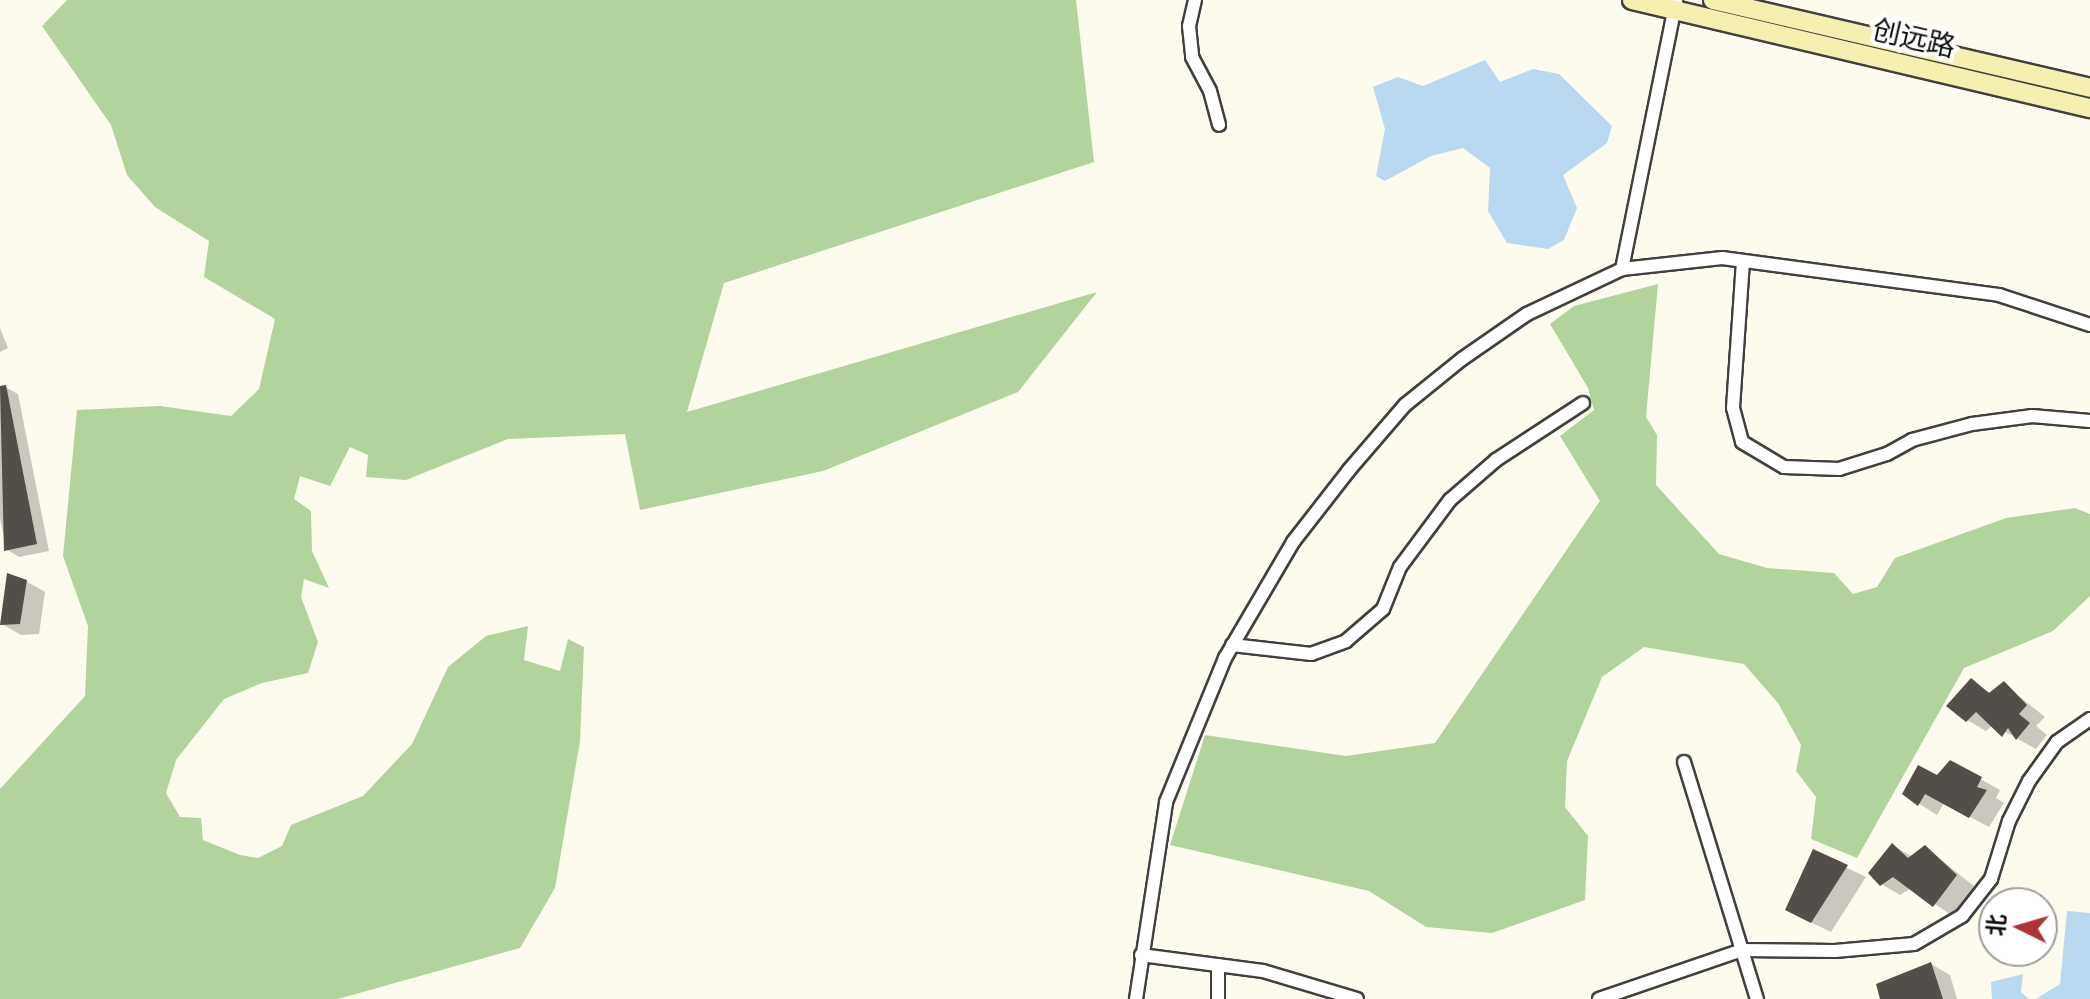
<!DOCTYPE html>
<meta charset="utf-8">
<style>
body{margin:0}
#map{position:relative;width:2090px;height:999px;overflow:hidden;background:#fdfbee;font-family:"PT Serif","Noto Sans SC",serif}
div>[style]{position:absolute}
.forest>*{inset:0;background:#b3d39d}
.water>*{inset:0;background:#b8d9ef}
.shadow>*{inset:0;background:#0003}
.building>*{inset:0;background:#544e4a}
.roads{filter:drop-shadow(2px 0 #404040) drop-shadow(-2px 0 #404040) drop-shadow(0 2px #404040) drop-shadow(0 -2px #404040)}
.street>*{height:12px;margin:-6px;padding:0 6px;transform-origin:6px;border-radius:6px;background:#fff}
.secondary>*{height:18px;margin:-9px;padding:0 9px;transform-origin:9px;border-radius:9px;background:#f6f0b0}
span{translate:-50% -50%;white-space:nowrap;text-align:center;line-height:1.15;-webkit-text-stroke:8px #fff;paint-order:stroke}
.street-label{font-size:28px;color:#0d0d0d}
.north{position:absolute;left:1978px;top:887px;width:80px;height:80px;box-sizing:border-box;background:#fff;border:2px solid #9e9e9e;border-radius:50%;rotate:275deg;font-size:22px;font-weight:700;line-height:32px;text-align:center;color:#0d0d0d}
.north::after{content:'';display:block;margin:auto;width:28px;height:36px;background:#ad3436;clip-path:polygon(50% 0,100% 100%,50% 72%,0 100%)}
</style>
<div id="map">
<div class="forest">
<div style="clip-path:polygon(67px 0,1076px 0,1094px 162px,724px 283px,687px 412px,1097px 292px,1018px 392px,823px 471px,640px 510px,625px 434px,508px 439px,406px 480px,366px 477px,368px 455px,350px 447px,330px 486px,300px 476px,294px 499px,311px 511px,312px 551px,329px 588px,304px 579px,301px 597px,318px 642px,308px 673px,262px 683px,224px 699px,176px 760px,166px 793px,180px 817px,201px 818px,203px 840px,240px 855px,258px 858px,282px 846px,291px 825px,363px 796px,412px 744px,448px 667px,486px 636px,528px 626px,524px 660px,560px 671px,568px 639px,584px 647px,580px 741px,555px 888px,520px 948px,338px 999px,0 999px,0 789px,85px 696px,88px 626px,63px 556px,77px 410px,160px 406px,231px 416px,259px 389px,275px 319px,204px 277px,209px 241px,155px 207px,127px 175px,111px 125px,42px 26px)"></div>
<div style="clip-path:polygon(1658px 284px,1646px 417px,1657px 435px,1656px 485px,1719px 554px,1767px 568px,1834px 573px,1853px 594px,1877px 587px,1895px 558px,2006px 518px,2075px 508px,2090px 514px,2090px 596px,2053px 631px,1964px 668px,1857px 858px,1811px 839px,1816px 797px,1796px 771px,1801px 745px,1778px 703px,1744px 664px,1644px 647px,1602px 677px,1567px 761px,1565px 807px,1588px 836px,1585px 900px,1492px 933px,1426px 927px,1369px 891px,1170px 845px,1205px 735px,1346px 756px,1435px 743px,1600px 501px,1560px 436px,1594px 410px,1588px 388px,1550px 324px,1574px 306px)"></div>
</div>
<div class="water">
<div style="clip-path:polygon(1485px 60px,1500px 82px,1533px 69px,1559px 74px,1612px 126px,1607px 143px,1563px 175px,1577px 208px,1564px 240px,1548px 249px,1507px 243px,1488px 211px,1490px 168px,1463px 148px,1431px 156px,1385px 181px,1376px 176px,1385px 129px,1373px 87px,1398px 77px,1423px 86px)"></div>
<div style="clip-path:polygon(2067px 911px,2090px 913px,2090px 999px,2036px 999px,2060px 984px)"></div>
<div style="clip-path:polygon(2023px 974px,2021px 992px,2029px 999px,1992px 999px,1991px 982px)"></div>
</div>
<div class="shadow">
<div style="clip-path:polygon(0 328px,8px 348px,0 352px)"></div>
<div style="clip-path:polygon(5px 387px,18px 394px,49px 551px,19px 557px,6px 549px,0 518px,0 388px)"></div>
<div style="clip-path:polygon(26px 581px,45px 592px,39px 634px,21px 635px,2px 624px)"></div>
<div style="clip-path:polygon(1971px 681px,1992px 694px,2004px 684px,2045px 717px,2036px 726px,2047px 735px,2036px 749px,1993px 725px,1986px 731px,1967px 720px)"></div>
<div style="clip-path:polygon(1950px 762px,2000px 790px,1996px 798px,2004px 803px,1989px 827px,1944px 803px,1937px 815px,1904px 794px,1938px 778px)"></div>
<div style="clip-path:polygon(1892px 845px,1911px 856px,1925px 847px,1975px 887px,1953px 916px,1911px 888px,1900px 895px,1881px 884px)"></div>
<div style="clip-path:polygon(1814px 852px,1866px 877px,1831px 932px,1806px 920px)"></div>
<div style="clip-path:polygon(1931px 964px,1950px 975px,1957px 999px,1883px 999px)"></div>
</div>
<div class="building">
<div style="clip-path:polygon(6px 385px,37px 544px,4px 551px,0 386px)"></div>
<div style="clip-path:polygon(7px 573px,27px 580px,20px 624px,0 625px)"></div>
<div style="clip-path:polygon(1971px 678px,1989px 693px,2004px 681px,2027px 705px,2019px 714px,2030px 723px,2016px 740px,2008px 728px,2002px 737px,1976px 712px,1966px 722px,1946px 706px)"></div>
<div style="clip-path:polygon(1950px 760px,1982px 777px,1977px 787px,1987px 790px,1969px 818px,1925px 794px,1918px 806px,1902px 794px,1918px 765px,1937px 775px)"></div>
<div style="clip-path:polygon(1892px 843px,1908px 858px,1925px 845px,1957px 875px,1933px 907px,1893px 877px,1880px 886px,1868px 873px)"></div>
<div style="clip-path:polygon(1813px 849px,1848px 865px,1811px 923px,1785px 910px)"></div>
<div style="clip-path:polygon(1931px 962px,1943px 999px,1880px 999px,1876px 984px)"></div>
</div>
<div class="roads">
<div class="street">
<div style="left:1195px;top:0;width:27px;rotate:103deg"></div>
<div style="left:1189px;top:26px;width:31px;rotate:84deg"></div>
<div style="left:1192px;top:57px;width:38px;rotate:62deg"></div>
<div style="left:1210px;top:91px;width:35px;rotate:75deg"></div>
<div style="left:1743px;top:261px;width:147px;rotate:93.9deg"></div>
<div style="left:1733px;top:408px;width:35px;rotate:75deg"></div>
<div style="left:1742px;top:442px;width:49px;rotate:30.8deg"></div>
<div style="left:1784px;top:467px;width:55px;rotate:2.1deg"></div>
<div style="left:1839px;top:469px;width:50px;rotate:-17.4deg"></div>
<div style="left:1887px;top:454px;width:29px;rotate:-29deg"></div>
<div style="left:1912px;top:440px;width:62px;rotate:-14.9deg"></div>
<div style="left:1972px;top:424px;width:61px;rotate:-7.6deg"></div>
<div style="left:2032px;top:416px;width:58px;rotate:4.9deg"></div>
<div style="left:1622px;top:269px;width:274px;rotate:-78.6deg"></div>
<div style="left:1232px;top:645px;width:80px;rotate:6.5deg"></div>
<div style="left:1311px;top:654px;width:37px;rotate:-20deg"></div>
<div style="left:1346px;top:641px;width:49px;rotate:-40.9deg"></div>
<div style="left:1383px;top:609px;width:45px;rotate:-68deg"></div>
<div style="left:1400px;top:567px;width:84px;rotate:-53.3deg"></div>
<div style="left:1450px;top:500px;width:61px;rotate:-41deg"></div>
<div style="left:1496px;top:460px;width:104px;rotate:-33.2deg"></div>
<div style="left:1684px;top:762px;width:248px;rotate:72.9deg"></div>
<div style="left:1141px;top:955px;width:123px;rotate:7.5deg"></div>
<div style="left:1263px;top:971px;width:98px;rotate:16.6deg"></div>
<div style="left:1136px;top:999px;width:199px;rotate:-81.3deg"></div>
<div style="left:1166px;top:802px;width:156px;rotate:-67.7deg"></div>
<div style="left:1225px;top:658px;width:134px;rotate:-59.6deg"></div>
<div style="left:1293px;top:542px;width:91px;rotate:-52.1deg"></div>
<div style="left:1349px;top:470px;width:86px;rotate:-49.3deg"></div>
<div style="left:1405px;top:405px;width:73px;rotate:-38.9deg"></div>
<div style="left:1462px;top:359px;width:79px;rotate:-34.7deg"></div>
<div style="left:1527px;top:314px;width:105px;rotate:-25.3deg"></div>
<div style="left:1622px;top:269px;width:101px;rotate:-6.3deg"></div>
<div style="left:1722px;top:258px;width:279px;rotate:7.6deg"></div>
<div style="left:1999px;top:295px;width:96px;rotate:18.2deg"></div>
<div style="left:1218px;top:999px;width:34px;rotate:-90deg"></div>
<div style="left:1599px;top:999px;width:151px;rotate:-18.9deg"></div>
<div style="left:1742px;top:950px;width:93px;rotate:0.6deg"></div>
<div style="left:1835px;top:951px;width:79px;rotate:-5.1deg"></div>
<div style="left:1914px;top:944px;width:56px;rotate:-30.3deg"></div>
<div style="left:1962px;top:916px;width:47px;rotate:-51.9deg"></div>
<div style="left:1991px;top:879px;width:61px;rotate:-72.8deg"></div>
<div style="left:2009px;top:821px;width:45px;rotate:-63.4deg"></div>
<div style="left:2029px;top:781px;width:48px;rotate:-54.3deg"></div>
<div style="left:2057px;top:742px;width:40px;rotate:-34.9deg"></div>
</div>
<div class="secondary">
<div style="left:1632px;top:0;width:471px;rotate:13.3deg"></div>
<div style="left:1713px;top:0;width:387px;rotate:13.1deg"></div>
</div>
</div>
<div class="street-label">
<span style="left:1914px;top:38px;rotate:13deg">创远路</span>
</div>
<div class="north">北</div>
</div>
